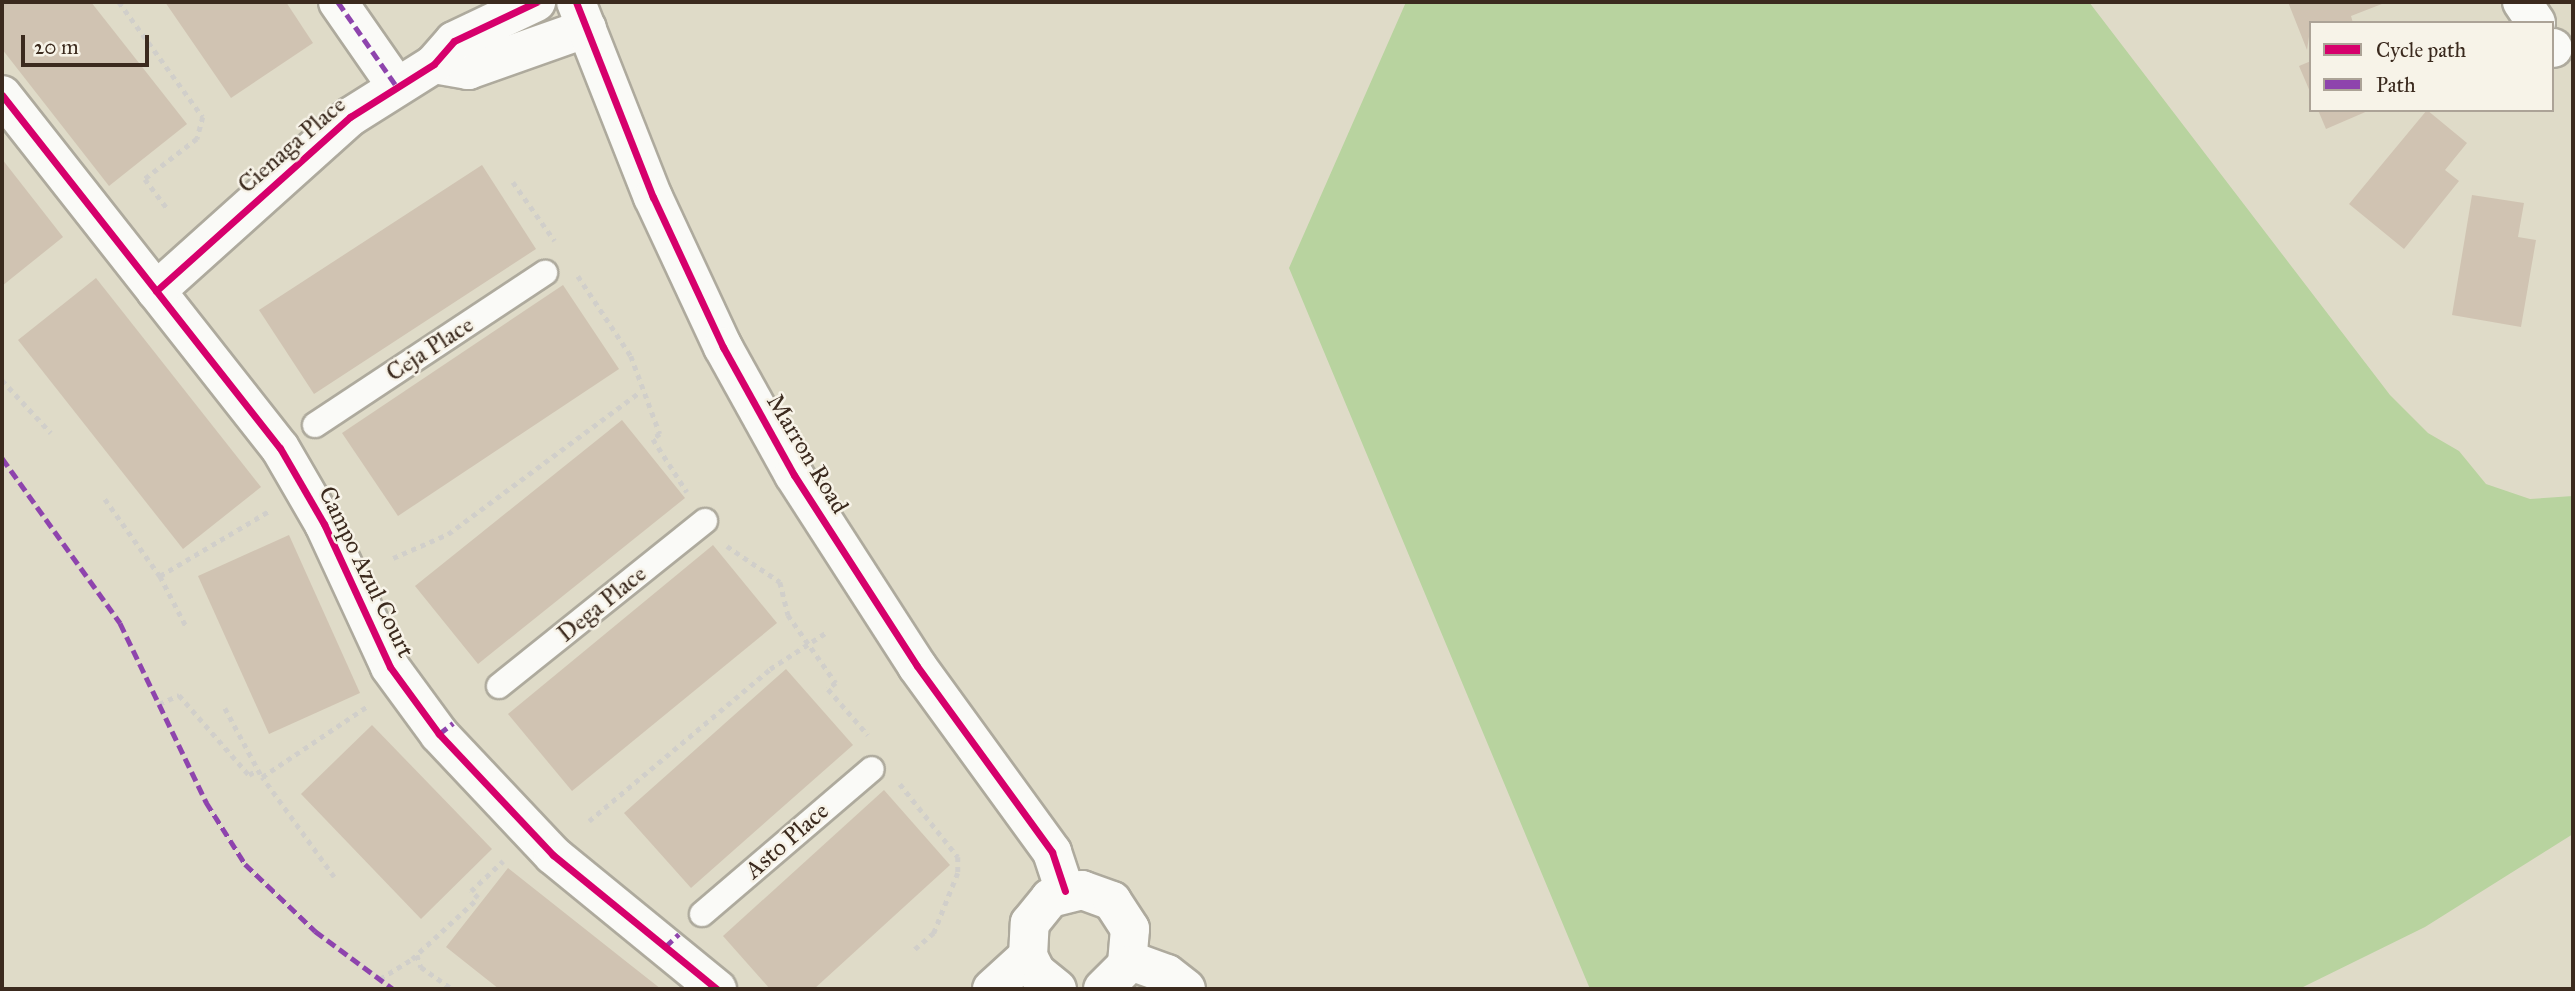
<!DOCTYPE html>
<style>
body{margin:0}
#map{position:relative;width:2575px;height:991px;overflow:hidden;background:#dfdbc8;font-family:"IM FELL Great Primer",serif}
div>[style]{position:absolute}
.green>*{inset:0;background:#b8d39f}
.building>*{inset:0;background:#d0c3b2}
.path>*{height:4.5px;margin-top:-2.25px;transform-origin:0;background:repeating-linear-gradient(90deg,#d1cfca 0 5px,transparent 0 10px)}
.roads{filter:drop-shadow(2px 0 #aeaa9d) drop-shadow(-2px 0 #aeaa9d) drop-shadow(0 2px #aeaa9d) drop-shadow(0 -2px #aeaa9d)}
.lane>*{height:24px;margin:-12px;padding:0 12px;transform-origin:12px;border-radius:12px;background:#fafaf7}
.street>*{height:38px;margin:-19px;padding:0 19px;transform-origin:19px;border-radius:19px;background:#fafaf7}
.secondary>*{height:38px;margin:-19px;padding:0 19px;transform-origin:19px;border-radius:19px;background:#fafaf7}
.quiet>*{height:5px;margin-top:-2.5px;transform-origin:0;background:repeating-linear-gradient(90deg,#8e44ad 0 10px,transparent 0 15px)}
.cycleway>*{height:7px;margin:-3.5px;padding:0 3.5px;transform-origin:3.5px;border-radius:3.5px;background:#d6006c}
span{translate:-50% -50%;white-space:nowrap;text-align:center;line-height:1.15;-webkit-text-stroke:5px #f7f3e8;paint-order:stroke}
.street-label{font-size:24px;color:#3b2a1e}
.frame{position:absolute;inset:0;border:4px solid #3b2a1e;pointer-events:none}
.legend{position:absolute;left:2309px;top:21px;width:245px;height:91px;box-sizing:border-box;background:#f7f3e8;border:2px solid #aca397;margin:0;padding:9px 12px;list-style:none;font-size:21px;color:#3b2a1e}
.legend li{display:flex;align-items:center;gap:14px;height:35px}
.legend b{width:35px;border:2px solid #aca397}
.scale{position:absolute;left:21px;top:35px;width:128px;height:32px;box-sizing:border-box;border:4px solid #3b2a1e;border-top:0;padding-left:9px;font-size:21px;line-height:24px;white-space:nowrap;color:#3b2a1e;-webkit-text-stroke:5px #f7f3e8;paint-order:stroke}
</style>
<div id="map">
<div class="green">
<div style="clip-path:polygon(1406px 2px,2089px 2px,2390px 395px,2428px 433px,2459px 451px,2486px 484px,2530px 499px,2573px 496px,2573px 834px,2425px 927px,2299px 989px,1590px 989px,1289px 268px)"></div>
</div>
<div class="building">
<div style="clip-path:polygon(2px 2px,91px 2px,187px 124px,109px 186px,2px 49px)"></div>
<div style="clip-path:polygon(165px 2px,286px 2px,313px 43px,231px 98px)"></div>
<div style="clip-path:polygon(2288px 2px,2387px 2px,2351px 16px,2353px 23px,2311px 23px,2307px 50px)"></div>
<div style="clip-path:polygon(2311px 61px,2311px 94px,2299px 66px)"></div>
<div style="clip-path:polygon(2318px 110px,2370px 110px,2326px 129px)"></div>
<div style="clip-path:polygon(2427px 110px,2467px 143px,2445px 170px,2459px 181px,2404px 249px,2349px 204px)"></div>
<div style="clip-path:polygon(2px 159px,63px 237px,2px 286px)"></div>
<div style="clip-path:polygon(482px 165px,536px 249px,314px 394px,259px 310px)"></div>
<div style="clip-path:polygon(2472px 195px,2524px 203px,2518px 237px,2536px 240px,2521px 327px,2452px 315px)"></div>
<div style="clip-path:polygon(96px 278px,261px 487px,183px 549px,18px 340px)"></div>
<div style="clip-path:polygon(563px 285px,619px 369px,398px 516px,342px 433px)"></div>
<div style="clip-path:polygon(622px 420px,685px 498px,478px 664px,415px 586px)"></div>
<div style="clip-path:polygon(289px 535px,360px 693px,269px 734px,198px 576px)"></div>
<div style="clip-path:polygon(713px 545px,777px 623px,572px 791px,508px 714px)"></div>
<div style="clip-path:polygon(786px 669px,853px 745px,691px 888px,624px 813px)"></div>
<div style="clip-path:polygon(372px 725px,492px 849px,421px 919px,301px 794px)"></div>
<div style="clip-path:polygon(884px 790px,950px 865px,814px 989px,770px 989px,723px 936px)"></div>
<div style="clip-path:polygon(508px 868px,628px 963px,661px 989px,499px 989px,446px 947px)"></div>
</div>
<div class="path">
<div style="left:119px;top:2px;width:142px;rotate:53.9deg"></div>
<div style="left:203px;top:117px;width:23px;rotate:105deg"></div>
<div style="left:197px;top:139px;width:66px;rotate:142.4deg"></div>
<div style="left:145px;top:179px;width:39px;rotate:53deg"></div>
<div style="left:513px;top:182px;width:72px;rotate:54.6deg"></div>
<div style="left:578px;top:276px;width:96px;rotate:56.5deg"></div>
<div style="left:631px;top:356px;width:83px;rotate:69.6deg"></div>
<div style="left:660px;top:434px;width:9px;rotate:144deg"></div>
<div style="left:653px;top:439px;width:63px;rotate:57.3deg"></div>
<div style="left:2px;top:380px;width:72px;rotate:47.2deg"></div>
<div style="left:105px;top:499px;width:95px;rotate:54.5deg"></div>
<div style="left:160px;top:576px;width:56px;rotate:62.5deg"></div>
<div style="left:727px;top:546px;width:64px;rotate:34.2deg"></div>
<div style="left:780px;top:582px;width:34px;rotate:76deg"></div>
<div style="left:788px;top:615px;width:83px;rotate:54.8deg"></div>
<div style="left:836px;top:683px;width:10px;rotate:143deg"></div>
<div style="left:828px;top:689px;width:61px;rotate:49deg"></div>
<div style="left:393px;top:558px;width:60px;rotate:-23.6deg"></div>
<div style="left:448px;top:534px;width:239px;rotate:-36.5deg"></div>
<div style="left:160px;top:576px;width:127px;rotate:-30.8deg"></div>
<div style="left:159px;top:704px;width:22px;rotate:-24deg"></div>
<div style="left:179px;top:695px;width:106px;rotate:48.8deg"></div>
<div style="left:249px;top:775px;width:9px;rotate:-32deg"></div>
<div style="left:225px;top:708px;width:78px;rotate:61.8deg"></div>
<div style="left:900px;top:784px;width:93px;rotate:51.5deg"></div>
<div style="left:958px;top:857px;width:16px;rotate:90deg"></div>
<div style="left:958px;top:873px;width:65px;rotate:111.8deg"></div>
<div style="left:934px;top:933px;width:28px;rotate:139deg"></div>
<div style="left:589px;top:821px;width:236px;rotate:-40deg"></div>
<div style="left:770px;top:669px;width:68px;rotate:-33deg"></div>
<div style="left:334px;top:877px;width:123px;rotate:-125.8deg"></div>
<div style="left:262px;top:777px;width:129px;rotate:-33.9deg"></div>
<div style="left:417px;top:955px;width:13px;rotate:72deg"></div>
<div style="left:421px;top:967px;width:38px;rotate:35deg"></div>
<div style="left:380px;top:979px;width:38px;rotate:-32deg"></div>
<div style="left:412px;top:959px;width:90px;rotate:-42.7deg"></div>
<div style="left:478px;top:898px;width:10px;rotate:-135deg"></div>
<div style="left:471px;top:891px;width:44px;rotate:-43.2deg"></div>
</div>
<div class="roads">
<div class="lane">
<div style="left:315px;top:425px;width:276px;rotate:-33.5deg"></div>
<div style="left:499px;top:686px;width:264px;rotate:-38.7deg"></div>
<div style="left:702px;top:914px;width:223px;rotate:-40.5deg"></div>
</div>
<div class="street">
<div style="left:338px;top:2px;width:100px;rotate:55.2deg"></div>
<div style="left:2522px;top:2px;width:25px;rotate:56deg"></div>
<div style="left:2552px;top:48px;width:1px"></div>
<div style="left:434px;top:64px;width:35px;rotate:10deg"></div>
<div style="left:468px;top:70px;width:126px;rotate:-19.4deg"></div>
<div style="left:2px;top:95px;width:449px;rotate:51.8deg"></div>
<div style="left:280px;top:448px;width:88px;rotate:59.9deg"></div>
<div style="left:324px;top:524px;width:157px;rotate:65.2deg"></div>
<div style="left:390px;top:667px;width:83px;rotate:53.8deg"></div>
<div style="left:439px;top:734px;width:166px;rotate:46.7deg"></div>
<div style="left:553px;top:855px;width:212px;rotate:39.3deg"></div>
<div style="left:156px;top:291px;width:261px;rotate:-41.9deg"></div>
<div style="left:350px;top:117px;width:99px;rotate:-32.2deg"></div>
<div style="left:434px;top:64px;width:30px;rotate:-49deg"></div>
<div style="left:454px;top:41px;width:91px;rotate:-25.4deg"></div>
</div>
<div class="secondary">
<div style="left:576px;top:2px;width:210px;rotate:68.5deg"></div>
<div style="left:653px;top:197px;width:166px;rotate:65deg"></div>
<div style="left:723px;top:347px;width:146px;rotate:61deg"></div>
<div style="left:794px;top:475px;width:227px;rotate:57.2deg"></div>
<div style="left:917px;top:666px;width:230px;rotate:54deg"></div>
<div style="left:1052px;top:852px;width:41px;rotate:71.6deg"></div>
<div style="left:1128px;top:960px;width:41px;rotate:19.7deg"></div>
<div style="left:1167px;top:974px;width:24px;rotate:38deg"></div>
<div style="left:992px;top:989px;width:49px;rotate:-42.5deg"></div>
<div style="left:1057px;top:989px;width:27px;rotate:-141deg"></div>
<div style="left:1036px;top:972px;width:18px;rotate:-117deg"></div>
<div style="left:1028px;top:956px;width:33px;rotate:-87deg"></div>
<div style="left:1030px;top:923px;width:32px;rotate:-51deg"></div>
<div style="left:1050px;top:898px;width:33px;rotate:-14deg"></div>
<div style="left:1082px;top:890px;width:32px;rotate:20deg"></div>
<div style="left:1112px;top:901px;width:33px;rotate:57deg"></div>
<div style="left:1130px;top:929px;width:36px;rotate:95deg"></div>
<div style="left:1127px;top:965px;width:34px;rotate:135deg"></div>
</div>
</div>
<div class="quiet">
<div style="left:338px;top:2px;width:100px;rotate:55.2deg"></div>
<div style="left:2px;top:458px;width:203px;rotate:54.4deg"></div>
<div style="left:120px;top:623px;width:199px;rotate:64.3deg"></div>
<div style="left:206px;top:802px;width:73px;rotate:57.8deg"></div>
<div style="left:245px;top:864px;width:97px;rotate:43.7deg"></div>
<div style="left:315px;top:931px;width:97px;rotate:36.6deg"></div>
<div style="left:439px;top:734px;width:18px;rotate:-38deg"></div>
<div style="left:665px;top:947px;width:19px;rotate:-43deg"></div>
</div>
<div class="cycleway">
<div style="left:576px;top:2px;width:210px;rotate:68.5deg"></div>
<div style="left:653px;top:197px;width:166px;rotate:65deg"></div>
<div style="left:723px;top:347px;width:146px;rotate:61deg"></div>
<div style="left:794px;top:475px;width:227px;rotate:57.2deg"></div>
<div style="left:917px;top:666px;width:230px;rotate:54deg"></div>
<div style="left:1052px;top:852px;width:41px;rotate:71.6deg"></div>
<div style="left:2px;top:95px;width:449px;rotate:51.8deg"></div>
<div style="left:280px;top:448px;width:88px;rotate:59.9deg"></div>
<div style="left:324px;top:524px;width:157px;rotate:65.2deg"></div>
<div style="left:390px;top:667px;width:83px;rotate:53.8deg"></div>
<div style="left:439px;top:734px;width:166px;rotate:46.7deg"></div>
<div style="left:553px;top:855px;width:212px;rotate:39.3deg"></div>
<div style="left:156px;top:291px;width:261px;rotate:-41.9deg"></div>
<div style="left:350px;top:117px;width:99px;rotate:-32.2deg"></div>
<div style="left:434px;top:64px;width:30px;rotate:-49deg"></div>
<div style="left:454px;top:41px;width:91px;rotate:-25.4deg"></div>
</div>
<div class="street-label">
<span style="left:292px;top:145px;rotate:-41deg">Cienaga Place</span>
<span style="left:430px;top:349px;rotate:-33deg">Ceja Place</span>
<span style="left:807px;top:454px;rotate:59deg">Marron Road</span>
<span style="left:366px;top:572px;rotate:64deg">Campo Azul Court</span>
<span style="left:602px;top:604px;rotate:-39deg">Dega Place</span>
<span style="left:787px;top:841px;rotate:-41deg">Asto Place</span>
</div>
<div class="frame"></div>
<ul class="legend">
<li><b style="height:9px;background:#d6006c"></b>Cycle path</li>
<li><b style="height:9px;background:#8e44ad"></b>Path</li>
</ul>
<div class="scale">20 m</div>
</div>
